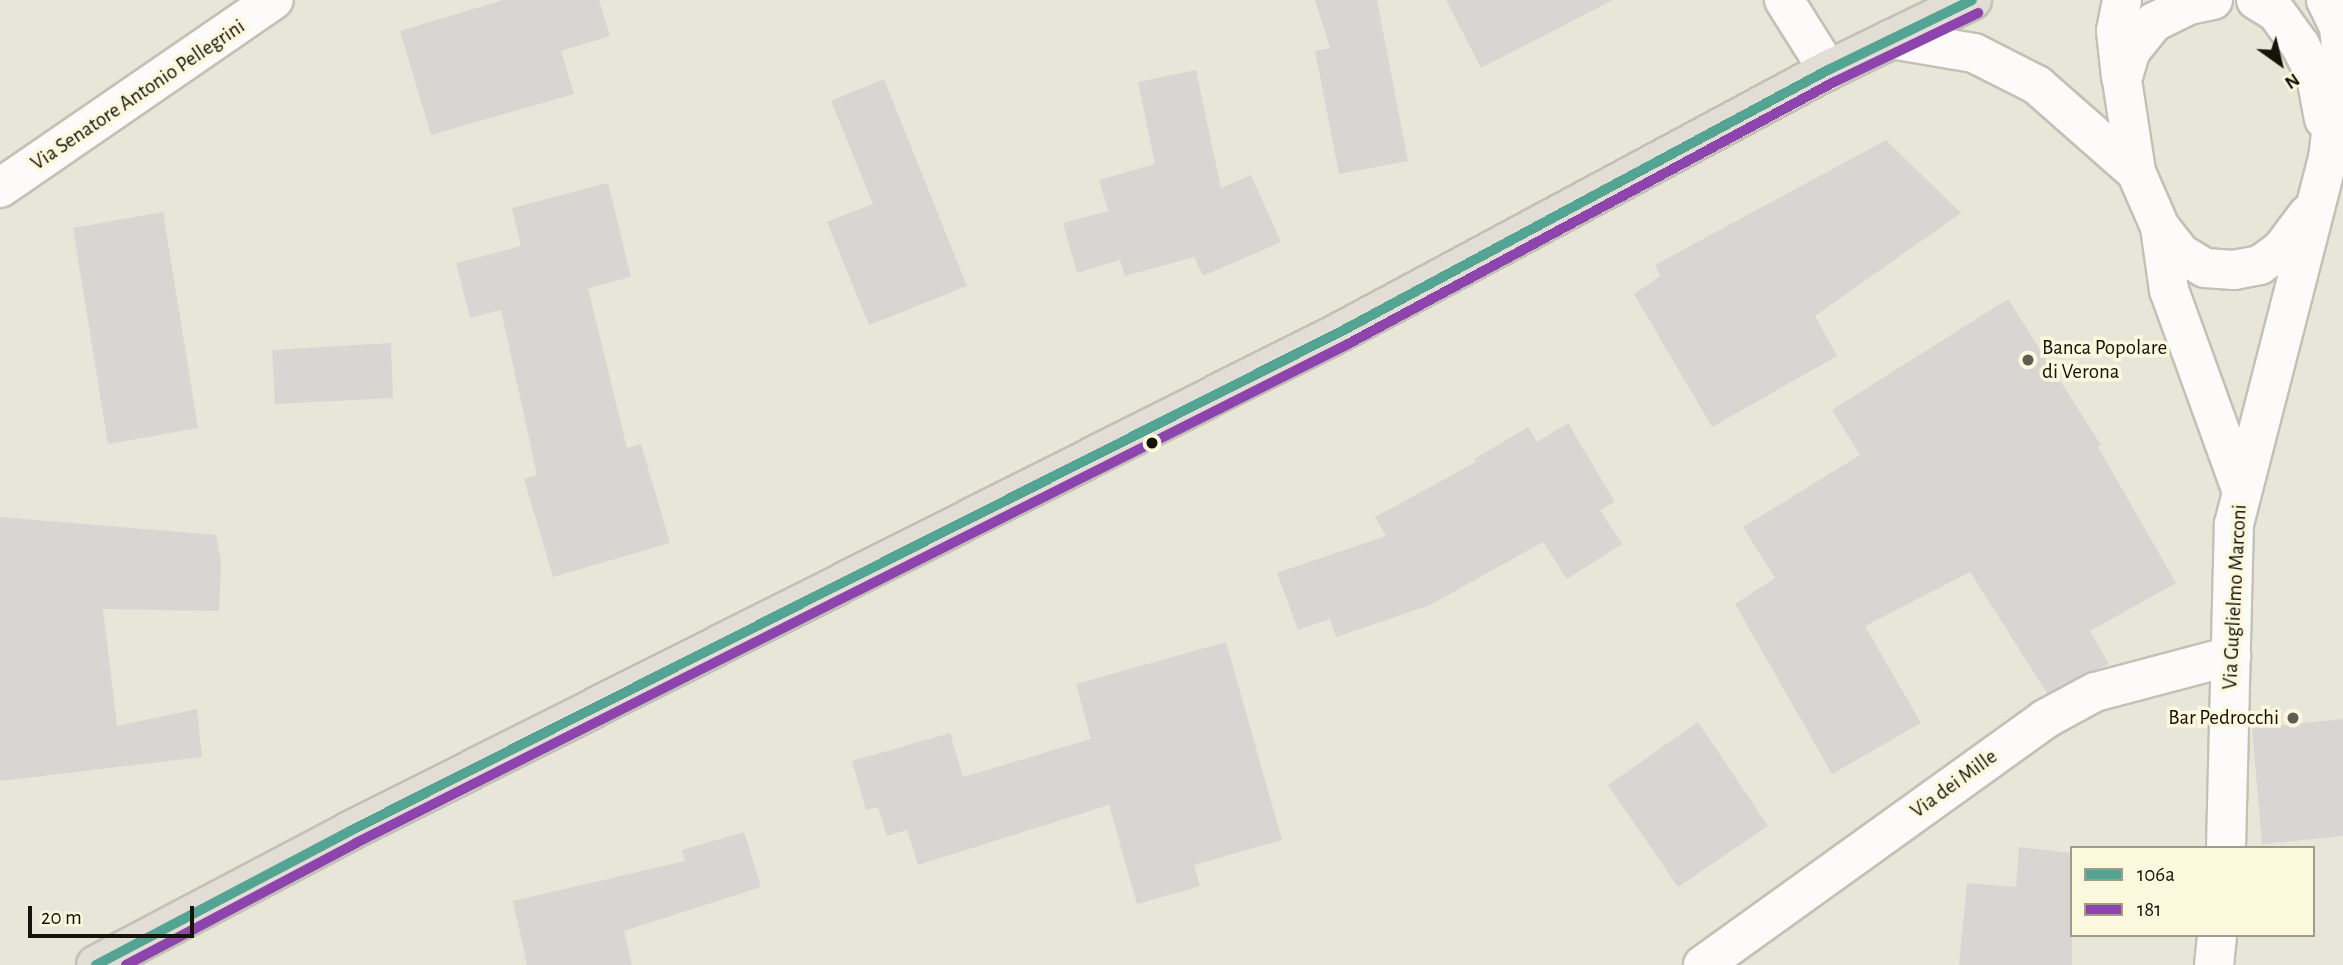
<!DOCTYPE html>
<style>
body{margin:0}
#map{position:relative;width:2343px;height:965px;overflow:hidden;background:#e8e6d8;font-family:"Alegreya Sans",sans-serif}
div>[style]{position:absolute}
.building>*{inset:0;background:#d9d5d3}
.roads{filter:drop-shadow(2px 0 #c3c1b6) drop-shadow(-2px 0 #c3c1b6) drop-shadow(0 2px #c3c1b6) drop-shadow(0 -2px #c3c1b6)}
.minor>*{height:38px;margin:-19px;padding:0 19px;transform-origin:19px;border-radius:19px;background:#fcfbf9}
.tertiary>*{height:38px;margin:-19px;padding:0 19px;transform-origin:19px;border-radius:19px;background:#fcfbf9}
.primary>*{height:38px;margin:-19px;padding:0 19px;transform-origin:19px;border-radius:19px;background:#e2ded5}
.bus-1>*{height:10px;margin:-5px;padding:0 5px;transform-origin:5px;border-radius:5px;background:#54a494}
.bus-2>*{height:10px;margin:-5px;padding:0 5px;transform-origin:5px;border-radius:5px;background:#8e44ad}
.dots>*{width:19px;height:19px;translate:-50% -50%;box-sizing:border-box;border:4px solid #fcf8de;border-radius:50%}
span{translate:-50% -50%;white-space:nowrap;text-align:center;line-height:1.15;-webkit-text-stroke:7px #fcf8de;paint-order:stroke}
.street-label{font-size:21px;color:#15130a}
.poi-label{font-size:21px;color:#15130a}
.left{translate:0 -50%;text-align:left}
.right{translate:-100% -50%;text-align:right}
.legend{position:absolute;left:2070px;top:846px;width:245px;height:91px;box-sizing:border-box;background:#fcf8de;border:2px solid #a09c89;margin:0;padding:9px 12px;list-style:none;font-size:21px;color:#15130a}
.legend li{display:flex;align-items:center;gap:14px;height:35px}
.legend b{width:35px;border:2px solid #a09c89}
.north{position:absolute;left:2245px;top:28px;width:70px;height:70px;-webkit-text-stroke:5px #fcf8de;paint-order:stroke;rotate:146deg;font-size:19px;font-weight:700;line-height:28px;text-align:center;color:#15130a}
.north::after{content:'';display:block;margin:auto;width:24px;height:32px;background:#15130a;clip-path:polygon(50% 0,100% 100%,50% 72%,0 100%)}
.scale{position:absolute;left:28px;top:906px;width:166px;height:32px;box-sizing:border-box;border:4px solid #15130a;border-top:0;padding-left:9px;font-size:21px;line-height:24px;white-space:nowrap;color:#15130a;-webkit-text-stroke:5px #fcf8de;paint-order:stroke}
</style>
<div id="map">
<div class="building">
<div style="clip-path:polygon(503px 0,599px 0,610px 36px,561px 51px,574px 94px,431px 135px,400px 31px)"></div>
<div style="clip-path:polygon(1315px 0,1377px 0,1408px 161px,1339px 174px,1315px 51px,1330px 48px)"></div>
<div style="clip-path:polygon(1446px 0,1613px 0,1481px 68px)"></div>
<div style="clip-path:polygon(1196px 70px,1221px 188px,1251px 175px,1281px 242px,1203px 276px,1194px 257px,1125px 276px,1120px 260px,1077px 273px,1063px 223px,1108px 211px,1099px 180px,1155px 164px,1138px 82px)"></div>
<div style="clip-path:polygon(884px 79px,967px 286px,869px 325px,827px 222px,873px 204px,831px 101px)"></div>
<div style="clip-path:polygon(1886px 140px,1961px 213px,1815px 316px,1837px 356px,1712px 427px,1634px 294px,1660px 276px,1655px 265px)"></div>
<div style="clip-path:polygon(608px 183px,631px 277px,588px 288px,627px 448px,641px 444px,670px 543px,553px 577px,524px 479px,537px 475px,501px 310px,470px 318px,456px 263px,521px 246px,512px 208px)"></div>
<div style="clip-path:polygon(163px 212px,198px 428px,108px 444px,73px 228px)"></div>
<div style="clip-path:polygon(2008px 299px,2101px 445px,2098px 447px,2176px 583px,2090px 631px,2109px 664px,2047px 693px,1970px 572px,1865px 626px,1921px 723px,1832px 774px,1735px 604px,1775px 578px,1743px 527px,1860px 455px,1832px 410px)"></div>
<div style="clip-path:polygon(391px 343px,393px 398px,275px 404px,272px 350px)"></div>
<div style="clip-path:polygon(1568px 423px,1615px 502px,1600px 510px,1622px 544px,1567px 579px,1543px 542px,1430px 605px,1336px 637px,1330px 619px,1298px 630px,1277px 573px,1386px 536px,1375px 517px,1476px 462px,1474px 459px,1528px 427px,1537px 442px)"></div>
<div style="clip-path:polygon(0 517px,216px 535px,221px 562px,219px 611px,103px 609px,117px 726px,197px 709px,202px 757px,0 781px)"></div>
<div style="clip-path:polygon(1226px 642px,1282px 840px,1194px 865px,1200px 886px,1137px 904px,1109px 805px,918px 865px,907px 830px,887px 836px,878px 807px,866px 810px,852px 761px,950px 733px,963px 777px,1091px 739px,1076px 684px)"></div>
<div style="clip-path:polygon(2343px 719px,2343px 836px,2262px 844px,2252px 728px)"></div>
<div style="clip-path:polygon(1698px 722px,1768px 826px,1678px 887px,1608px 785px)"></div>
<div style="clip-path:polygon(744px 832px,761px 887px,624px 931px,632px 965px,527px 965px,513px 901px,685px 861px,682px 850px)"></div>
<div style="clip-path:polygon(2019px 847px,2072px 853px,2072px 965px,1959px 965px,1967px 883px,2016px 887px)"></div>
</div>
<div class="roads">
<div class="minor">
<div style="left:1703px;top:965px;width:421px;rotate:-35.7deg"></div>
<div style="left:2045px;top:719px;width:57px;rotate:-28.4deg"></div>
<div style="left:2095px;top:692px;width:141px;rotate:-14.8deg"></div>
</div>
<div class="tertiary">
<div style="left:1784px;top:0;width:83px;rotate:57.8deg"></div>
<div style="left:2213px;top:0;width:25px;rotate:168deg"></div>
<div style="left:2189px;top:5px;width:39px;rotate:154deg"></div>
<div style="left:2154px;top:22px;width:36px;rotate:129deg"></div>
<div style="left:2131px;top:50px;width:31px;rotate:107deg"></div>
<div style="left:2122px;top:80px;width:93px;rotate:81.3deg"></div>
<div style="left:2136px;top:172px;width:60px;rotate:66.4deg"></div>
<div style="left:2160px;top:227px;width:33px;rotate:52deg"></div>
<div style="left:2180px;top:253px;width:29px;rotate:31deg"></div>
<div style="left:2205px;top:268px;width:29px;rotate:4deg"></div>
<div style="left:2234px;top:270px;width:26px;rotate:-11deg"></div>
<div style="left:2260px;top:265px;width:26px;rotate:-36deg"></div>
<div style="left:2281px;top:250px;width:45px;rotate:-53.1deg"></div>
<div style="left:2256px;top:0;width:23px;rotate:31deg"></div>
<div style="left:2276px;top:12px;width:41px;rotate:54deg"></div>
<div style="left:2300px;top:45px;width:35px;rotate:63deg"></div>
<div style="left:2316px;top:76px;width:44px;rotate:79.5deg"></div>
<div style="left:1891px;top:39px;width:84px;rotate:9.6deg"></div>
<div style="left:1974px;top:53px;width:71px;rotate:26.9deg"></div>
<div style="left:2037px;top:85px;width:132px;rotate:41.3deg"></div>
<div style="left:2121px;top:77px;width:46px;rotate:-96.2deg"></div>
<div style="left:2116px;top:31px;width:32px;rotate:-79deg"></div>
<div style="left:0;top:188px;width:332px;rotate:-34.5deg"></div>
<div style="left:2160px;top:227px;width:64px;rotate:81.9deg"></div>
<div style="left:2169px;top:290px;width:212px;rotate:70.1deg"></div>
<div style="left:2226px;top:848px;width:324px;rotate:-88.6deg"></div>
<div style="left:2234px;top:524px;width:377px;rotate:-75.6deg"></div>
<div style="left:2328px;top:159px;width:113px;rotate:-83.4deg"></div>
<div style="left:2341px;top:47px;width:20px;rotate:-96deg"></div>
<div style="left:2339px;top:27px;width:30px;rotate:-116deg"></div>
<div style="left:2214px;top:965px;width:30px;rotate:-84deg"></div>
</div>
<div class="primary">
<div style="left:96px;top:965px;width:287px;rotate:-27.8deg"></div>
<div style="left:350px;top:831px;width:1111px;rotate:-26.75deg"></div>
<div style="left:1342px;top:331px;width:552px;rotate:-28.24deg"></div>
<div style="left:1828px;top:70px;width:160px;rotate:-25.9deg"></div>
</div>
</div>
<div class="bus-1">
<div style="left:96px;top:965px;width:287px;rotate:-27.8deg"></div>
<div style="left:350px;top:831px;width:1111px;rotate:-26.75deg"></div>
<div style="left:1342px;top:331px;width:552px;rotate:-28.24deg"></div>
<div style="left:1828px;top:70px;width:160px;rotate:-25.9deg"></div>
</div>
<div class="bus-2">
<div style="left:126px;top:965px;width:260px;rotate:-27.9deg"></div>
<div style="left:356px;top:843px;width:1110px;rotate:-26.7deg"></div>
<div style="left:1348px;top:344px;width:552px;rotate:-28.33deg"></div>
<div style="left:1834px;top:82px;width:160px;rotate:-25.6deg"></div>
</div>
<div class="dots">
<div style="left:2028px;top:360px;background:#5f5d52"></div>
<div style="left:1152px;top:443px;background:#15130a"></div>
<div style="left:2293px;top:718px;background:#5f5d52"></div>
</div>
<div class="street-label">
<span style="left:138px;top:95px;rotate:-34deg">Via Senatore Antonio Pellegrini</span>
<span style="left:2235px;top:597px;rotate:-87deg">Via Guglielmo Marconi</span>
<span style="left:1954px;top:784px;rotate:-36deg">Via dei Mille</span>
</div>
<div class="poi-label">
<span class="left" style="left:2042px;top:360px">Banca Popolare<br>di Verona</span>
<span class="right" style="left:2279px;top:718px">Bar Pedrocchi</span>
</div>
<ul class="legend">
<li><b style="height:9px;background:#54a494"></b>106a</li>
<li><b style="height:9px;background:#8e44ad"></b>181</li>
</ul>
<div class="north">N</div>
<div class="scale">20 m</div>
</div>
